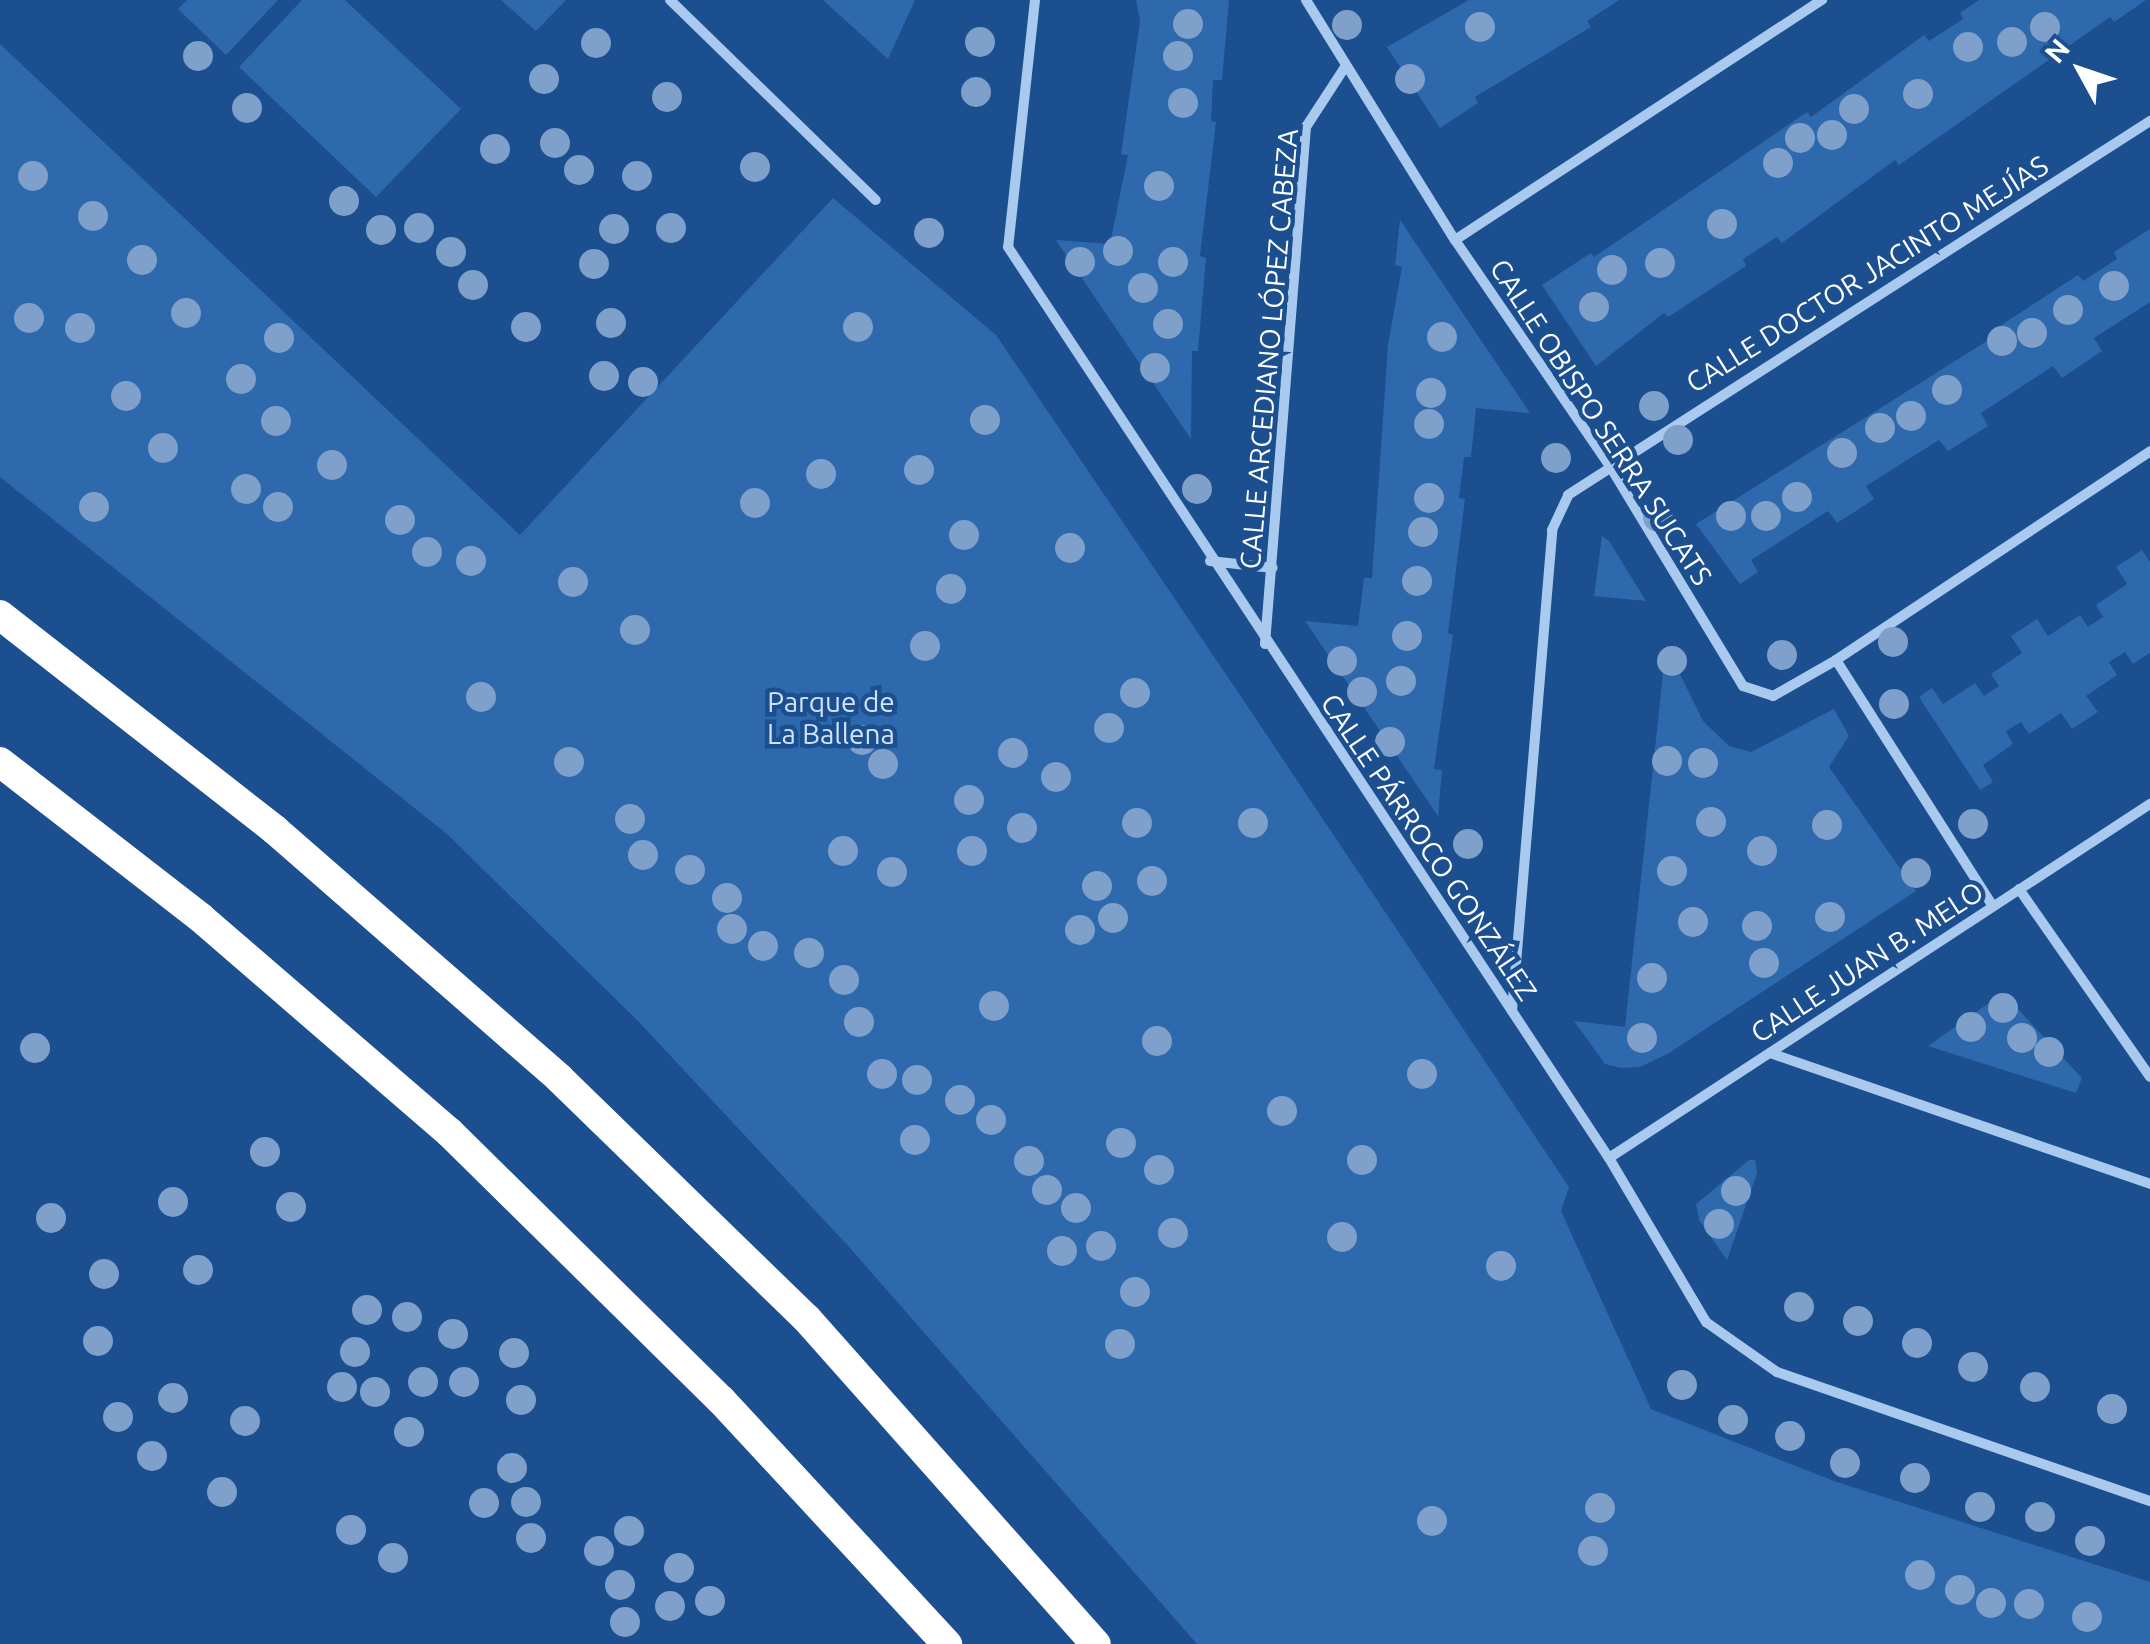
<!DOCTYPE html>
<meta charset="utf-8">
<style>
body{margin:0}
#map{position:relative;width:2150px;height:1644px;overflow:hidden;background:#1b4f8f;font-family:Ubuntu,sans-serif}
div>[style]{position:absolute}
.green>*{inset:0;background:#2e69ad}
.minor>*{height:10px;margin:-5px;padding:0 5px;transform-origin:5px;border-radius:5px;background:#a9c9ee}
.motorway>*{height:30px;margin:-15px;padding:0 15px;transform-origin:15px;border-radius:15px;background:#fff}
.trees>*{width:30px;height:30px;margin:-15px;border-radius:50%;background:#7ea0ca}
span{translate:-50% -50%;white-space:nowrap;text-align:center;line-height:1.15;-webkit-text-stroke:9px #1b4f8f;paint-order:stroke}
.street-label{font-size:28px;color:#fff}
.park-label{font-size:28px;color:#cfe3fa}
.north{position:absolute;left:2030px;top:20px;width:100px;height:100px;-webkit-text-stroke:8px #1b4f8f;paint-order:stroke;rotate:310deg;font-size:28px;font-weight:700;line-height:40px;text-align:center;color:#fff}
.north::after{content:'';display:block;margin:auto;width:35px;height:45px;background:#fff;clip-path:polygon(50% 0,100% 100%,50% 72%,0 100%)}
</style>
<div id="map">
<div class="green">
<div style="clip-path:polygon(187px 0,278px 0,226px 55px,178px 9px)"></div>
<div style="clip-path:polygon(302px 0,345px 0,461px 109px,376px 197px,239px 67px)"></div>
<div style="clip-path:polygon(501px 0,566px 0,536px 31px)"></div>
<div style="clip-path:polygon(823px 0,915px 0,888px 59px)"></div>
<div style="clip-path:polygon(1136px 0,1229px 0,1222px 80px,1213px 80px,1211px 121px,1216px 122px,1200px 256px,1206px 258px,1198px 351px,1192px 351px,1191px 439px,1056px 240px,1110px 244px,1128px 155px,1121px 154px,1140px 21px)"></div>
<div style="clip-path:polygon(1469px 0,1619px 0,1587px 21px,1591px 27px,1475px 97px,1478px 103px,1440px 128px,1387px 47px)"></div>
<div style="clip-path:polygon(1979px 0,2146px 0,2114px 22px,2110px 17px,1899px 165px,1895px 160px,1782px 243px,1777px 237px,1743px 259px,1746px 266px,1668px 317px,1664px 313px,1596px 366px,1542px 285px,1591px 253px,1594px 257px,1807px 112px,1811px 117px,1924px 35px,1929px 41px,1963px 19px,1960px 13px)"></div>
<div style="clip-path:polygon(0 44px,520px 535px,833px 198px,996px 335px,1240px 695px,1569px 1187px,1561px 1211px,1651px 1409px,1834px 1481px,2150px 1582px,2150px 1644px,1197px 1644px,850px 1248px,637px 1020px,447px 834px,0 477px)"></div>
<div style="clip-path:polygon(1400px 220px,1530px 413px,1476px 408px,1471px 457px,1464px 457px,1459px 498px,1465px 499px,1448px 633px,1453px 635px,1434px 769px,1442px 770px,1438px 816px,1305px 621px,1358px 626px,1364px 578px,1372px 578px,1388px 345px,1402px 267px,1395px 265px)"></div>
<div style="clip-path:polygon(2150px 229px,2150px 302px,2094px 338px,2102px 351px,2062px 378px,2053px 366px,1981px 413px,1988px 426px,1948px 451px,1939px 440px,1866px 486px,1874px 499px,1856px 511px,1837px 523px,1828px 511px,1751px 560px,1758px 572px,1740px 584px,1696px 524px,1998px 334px,1995px 329px,2078px 275px,2083px 281px,2117px 259px,2114px 252px)"></div>
<div style="clip-path:polygon(1602px 536px,1609px 541px,1646px 601px,1594px 596px)"></div>
<div style="clip-path:polygon(2142px 550px,2150px 562px,2150px 653px,2133px 664px,2125px 652px,2109px 662px,2117px 675px,2086px 696px,2098px 712px,2072px 729px,2061px 713px,2029px 734px,2021px 722px,2006px 731px,2013px 744px,1983px 765px,1993px 782px,1980px 790px,1919px 697px,1932px 688px,1943px 704px,1975px 683px,1984px 696px,1999px 686px,1991px 674px,2022px 653px,2011px 636px,2037px 619px,2048px 636px,2080px 615px,2088px 627px,2103px 617px,2096px 605px,2127px 584px,2116px 567px)"></div>
<div style="clip-path:polygon(1666px 646px,1703px 721px,1729px 746px,1751px 752px,1834px 709px,1849px 736px,1829px 767px,1916px 891px,1669px 1053px,1640px 1067px,1621px 1068px,1605px 1064px,1574px 1021px,1625px 1027px)"></div>
<div style="clip-path:polygon(2003px 993px,2082px 1078px,2076px 1093px,1928px 1046px)"></div>
<div style="clip-path:polygon(1749px 1160px,1755px 1160px,1757px 1173px,1727px 1260px,1699px 1220px,1696px 1204px)"></div>
</div>
<div class="minor">
<div style="left:670px;top:0;width:287px;rotate:44.2deg"></div>
<div style="left:1035px;top:0;width:248px;rotate:96.2deg"></div>
<div style="left:1008px;top:247px;width:1091px;rotate:56.59deg"></div>
<div style="left:1609px;top:1158px;width:191px;rotate:59.4deg"></div>
<div style="left:1706px;top:1322px;width:87px;rotate:35.2deg"></div>
<div style="left:1777px;top:1372px;width:395px;rotate:19.1deg"></div>
<div style="left:1306px;top:0;width:282px;rotate:58.2deg"></div>
<div style="left:1455px;top:240px;width:276px;rotate:55.6deg"></div>
<div style="left:1611px;top:468px;width:255px;rotate:58.8deg"></div>
<div style="left:1743px;top:686px;width:32px;rotate:18deg"></div>
<div style="left:1773px;top:696px;width:73px;rotate:-29.7deg"></div>
<div style="left:1836px;top:660px;width:292px;rotate:57.5deg"></div>
<div style="left:1455px;top:240px;width:439px;rotate:-33.2deg"></div>
<div style="left:1210px;top:561px;width:63px;rotate:6.3deg"></div>
<div style="left:1265px;top:644px;width:519px;rotate:-85.47deg"></div>
<div style="left:1306px;top:127px;width:72px;rotate:-57deg"></div>
<div style="left:1836px;top:660px;width:377px;rotate:-33.6deg"></div>
<div style="left:2019px;top:889px;width:229px;rotate:55.1deg"></div>
<div style="left:1512px;top:1011px;width:483px;rotate:-85.2deg"></div>
<div style="left:1552px;top:530px;width:38px;rotate:-65deg"></div>
<div style="left:1568px;top:495px;width:692px;rotate:-32.73deg"></div>
<div style="left:1770px;top:1053px;width:402px;rotate:19deg"></div>
<div style="left:1609px;top:1158px;width:647px;rotate:-33.2deg"></div>
</div>
<div class="motorway">
<div style="left:0;top:615px;width:349px;rotate:38deg"></div>
<div style="left:275px;top:830px;width:378px;rotate:41.1deg"></div>
<div style="left:560px;top:1079px;width:344px;rotate:44.2deg"></div>
<div style="left:807px;top:1319px;width:435px;rotate:48.4deg"></div>
<div style="left:0;top:762px;width:254px;rotate:37.8deg"></div>
<div style="left:201px;top:918px;width:328px;rotate:40.8deg"></div>
<div style="left:449px;top:1132px;width:382px;rotate:44.6deg"></div>
<div style="left:721px;top:1400px;width:333px;rotate:47.2deg"></div>
</div>
<div class="trees">
<div style="left:1188px;top:24px"></div>
<div style="left:1347px;top:25px"></div>
<div style="left:1480px;top:27px"></div>
<div style="left:2045px;top:27px"></div>
<div style="left:980px;top:42px"></div>
<div style="left:2012px;top:42px"></div>
<div style="left:596px;top:43px"></div>
<div style="left:1968px;top:47px"></div>
<div style="left:198px;top:56px"></div>
<div style="left:1178px;top:56px"></div>
<div style="left:544px;top:79px"></div>
<div style="left:1410px;top:79px"></div>
<div style="left:976px;top:92px"></div>
<div style="left:1918px;top:94px"></div>
<div style="left:667px;top:97px"></div>
<div style="left:1183px;top:103px"></div>
<div style="left:247px;top:108px"></div>
<div style="left:1854px;top:109px"></div>
<div style="left:1832px;top:135px"></div>
<div style="left:1800px;top:138px"></div>
<div style="left:555px;top:143px"></div>
<div style="left:495px;top:149px"></div>
<div style="left:1778px;top:163px"></div>
<div style="left:755px;top:167px"></div>
<div style="left:579px;top:170px"></div>
<div style="left:33px;top:176px"></div>
<div style="left:637px;top:176px"></div>
<div style="left:1159px;top:186px"></div>
<div style="left:344px;top:201px"></div>
<div style="left:93px;top:216px"></div>
<div style="left:1722px;top:224px"></div>
<div style="left:419px;top:228px"></div>
<div style="left:671px;top:228px"></div>
<div style="left:614px;top:229px"></div>
<div style="left:381px;top:230px"></div>
<div style="left:929px;top:233px"></div>
<div style="left:1118px;top:251px"></div>
<div style="left:451px;top:252px"></div>
<div style="left:142px;top:260px"></div>
<div style="left:1080px;top:262px"></div>
<div style="left:1173px;top:262px"></div>
<div style="left:1660px;top:263px"></div>
<div style="left:594px;top:264px"></div>
<div style="left:1612px;top:270px"></div>
<div style="left:473px;top:285px"></div>
<div style="left:2114px;top:286px"></div>
<div style="left:1143px;top:288px"></div>
<div style="left:1594px;top:307px"></div>
<div style="left:2068px;top:310px"></div>
<div style="left:186px;top:313px"></div>
<div style="left:29px;top:318px"></div>
<div style="left:611px;top:323px"></div>
<div style="left:1168px;top:324px"></div>
<div style="left:526px;top:327px"></div>
<div style="left:858px;top:327px"></div>
<div style="left:80px;top:328px"></div>
<div style="left:2032px;top:333px"></div>
<div style="left:1442px;top:337px"></div>
<div style="left:279px;top:338px"></div>
<div style="left:2002px;top:341px"></div>
<div style="left:1155px;top:368px"></div>
<div style="left:604px;top:376px"></div>
<div style="left:241px;top:379px"></div>
<div style="left:643px;top:382px"></div>
<div style="left:1947px;top:390px"></div>
<div style="left:1431px;top:393px"></div>
<div style="left:126px;top:396px"></div>
<div style="left:1654px;top:406px"></div>
<div style="left:1911px;top:416px"></div>
<div style="left:985px;top:420px"></div>
<div style="left:276px;top:421px"></div>
<div style="left:1429px;top:424px"></div>
<div style="left:1880px;top:428px"></div>
<div style="left:1678px;top:440px"></div>
<div style="left:163px;top:448px"></div>
<div style="left:1842px;top:453px"></div>
<div style="left:1556px;top:458px"></div>
<div style="left:332px;top:465px"></div>
<div style="left:919px;top:470px"></div>
<div style="left:821px;top:474px"></div>
<div style="left:246px;top:489px"></div>
<div style="left:1197px;top:489px"></div>
<div style="left:1797px;top:497px"></div>
<div style="left:1429px;top:498px"></div>
<div style="left:755px;top:503px"></div>
<div style="left:94px;top:507px"></div>
<div style="left:278px;top:507px"></div>
<div style="left:1731px;top:516px"></div>
<div style="left:1766px;top:516px"></div>
<div style="left:1658px;top:517px"></div>
<div style="left:400px;top:520px"></div>
<div style="left:1423px;top:532px"></div>
<div style="left:964px;top:535px"></div>
<div style="left:1070px;top:548px"></div>
<div style="left:427px;top:552px"></div>
<div style="left:471px;top:561px"></div>
<div style="left:1417px;top:581px"></div>
<div style="left:573px;top:582px"></div>
<div style="left:951px;top:589px"></div>
<div style="left:635px;top:630px"></div>
<div style="left:1407px;top:636px"></div>
<div style="left:1893px;top:642px"></div>
<div style="left:925px;top:646px"></div>
<div style="left:1782px;top:655px"></div>
<div style="left:1342px;top:661px"></div>
<div style="left:1672px;top:661px"></div>
<div style="left:1401px;top:681px"></div>
<div style="left:1362px;top:692px"></div>
<div style="left:1135px;top:693px"></div>
<div style="left:481px;top:697px"></div>
<div style="left:1894px;top:704px"></div>
<div style="left:1109px;top:728px"></div>
<div style="left:862px;top:740px"></div>
<div style="left:1390px;top:742px"></div>
<div style="left:1013px;top:753px"></div>
<div style="left:1667px;top:761px"></div>
<div style="left:569px;top:762px"></div>
<div style="left:1703px;top:763px"></div>
<div style="left:883px;top:764px"></div>
<div style="left:1056px;top:777px"></div>
<div style="left:969px;top:800px"></div>
<div style="left:630px;top:819px"></div>
<div style="left:1711px;top:822px"></div>
<div style="left:1137px;top:823px"></div>
<div style="left:1253px;top:823px"></div>
<div style="left:1973px;top:824px"></div>
<div style="left:1827px;top:825px"></div>
<div style="left:1022px;top:828px"></div>
<div style="left:1468px;top:844px"></div>
<div style="left:843px;top:851px"></div>
<div style="left:972px;top:851px"></div>
<div style="left:1762px;top:851px"></div>
<div style="left:643px;top:855px"></div>
<div style="left:690px;top:870px"></div>
<div style="left:1672px;top:871px"></div>
<div style="left:892px;top:872px"></div>
<div style="left:1916px;top:873px"></div>
<div style="left:1152px;top:881px"></div>
<div style="left:1097px;top:886px"></div>
<div style="left:727px;top:898px"></div>
<div style="left:1830px;top:917px"></div>
<div style="left:1113px;top:918px"></div>
<div style="left:1693px;top:922px"></div>
<div style="left:1757px;top:926px"></div>
<div style="left:732px;top:929px"></div>
<div style="left:1080px;top:930px"></div>
<div style="left:763px;top:946px"></div>
<div style="left:809px;top:953px"></div>
<div style="left:1764px;top:963px"></div>
<div style="left:1652px;top:978px"></div>
<div style="left:844px;top:980px"></div>
<div style="left:994px;top:1006px"></div>
<div style="left:2003px;top:1008px"></div>
<div style="left:859px;top:1022px"></div>
<div style="left:1971px;top:1027px"></div>
<div style="left:1642px;top:1038px"></div>
<div style="left:2022px;top:1038px"></div>
<div style="left:1157px;top:1041px"></div>
<div style="left:35px;top:1048px"></div>
<div style="left:2049px;top:1052px"></div>
<div style="left:882px;top:1074px"></div>
<div style="left:1422px;top:1074px"></div>
<div style="left:917px;top:1080px"></div>
<div style="left:960px;top:1100px"></div>
<div style="left:1282px;top:1111px"></div>
<div style="left:991px;top:1120px"></div>
<div style="left:915px;top:1140px"></div>
<div style="left:1121px;top:1143px"></div>
<div style="left:265px;top:1152px"></div>
<div style="left:1362px;top:1160px"></div>
<div style="left:1029px;top:1161px"></div>
<div style="left:1159px;top:1170px"></div>
<div style="left:1047px;top:1190px"></div>
<div style="left:1736px;top:1191px"></div>
<div style="left:173px;top:1202px"></div>
<div style="left:291px;top:1207px"></div>
<div style="left:1076px;top:1208px"></div>
<div style="left:51px;top:1218px"></div>
<div style="left:1719px;top:1224px"></div>
<div style="left:1173px;top:1233px"></div>
<div style="left:1342px;top:1237px"></div>
<div style="left:1101px;top:1246px"></div>
<div style="left:1062px;top:1251px"></div>
<div style="left:1501px;top:1266px"></div>
<div style="left:198px;top:1270px"></div>
<div style="left:104px;top:1274px"></div>
<div style="left:1135px;top:1292px"></div>
<div style="left:1799px;top:1307px"></div>
<div style="left:367px;top:1310px"></div>
<div style="left:407px;top:1317px"></div>
<div style="left:1858px;top:1321px"></div>
<div style="left:453px;top:1334px"></div>
<div style="left:98px;top:1341px"></div>
<div style="left:1917px;top:1343px"></div>
<div style="left:1120px;top:1344px"></div>
<div style="left:355px;top:1352px"></div>
<div style="left:514px;top:1353px"></div>
<div style="left:1973px;top:1367px"></div>
<div style="left:423px;top:1382px"></div>
<div style="left:464px;top:1382px"></div>
<div style="left:1682px;top:1385px"></div>
<div style="left:342px;top:1387px"></div>
<div style="left:2035px;top:1387px"></div>
<div style="left:375px;top:1392px"></div>
<div style="left:173px;top:1398px"></div>
<div style="left:521px;top:1400px"></div>
<div style="left:2112px;top:1409px"></div>
<div style="left:118px;top:1417px"></div>
<div style="left:1733px;top:1420px"></div>
<div style="left:245px;top:1421px"></div>
<div style="left:409px;top:1432px"></div>
<div style="left:1790px;top:1436px"></div>
<div style="left:152px;top:1456px"></div>
<div style="left:1845px;top:1463px"></div>
<div style="left:512px;top:1468px"></div>
<div style="left:1915px;top:1478px"></div>
<div style="left:222px;top:1492px"></div>
<div style="left:526px;top:1502px"></div>
<div style="left:484px;top:1503px"></div>
<div style="left:1980px;top:1507px"></div>
<div style="left:1600px;top:1508px"></div>
<div style="left:2040px;top:1517px"></div>
<div style="left:1432px;top:1521px"></div>
<div style="left:351px;top:1530px"></div>
<div style="left:629px;top:1531px"></div>
<div style="left:531px;top:1538px"></div>
<div style="left:2090px;top:1541px"></div>
<div style="left:599px;top:1551px"></div>
<div style="left:1593px;top:1551px"></div>
<div style="left:393px;top:1558px"></div>
<div style="left:679px;top:1568px"></div>
<div style="left:1920px;top:1575px"></div>
<div style="left:620px;top:1585px"></div>
<div style="left:1960px;top:1590px"></div>
<div style="left:710px;top:1601px"></div>
<div style="left:1991px;top:1603px"></div>
<div style="left:2029px;top:1604px"></div>
<div style="left:670px;top:1606px"></div>
<div style="left:2087px;top:1617px"></div>
<div style="left:625px;top:1622px"></div>
</div>
<div class="street-label">
<span style="left:1867px;top:274px;rotate:-32deg">CALLE DOCTOR JACINTO MEJÍAS</span>
<span style="left:1269px;top:349px;rotate:-85deg">CALLE ARCEDIANO LÓPEZ CABEZA</span>
<span style="left:1601px;top:422px;rotate:57deg">CALLE OBISPO SERRA SUCATS</span>
<span style="left:1429px;top:847px;rotate:56deg">CALLE PÁRROCO GONZÁLEZ</span>
<span style="left:1867px;top:962px;rotate:-33deg">CALLE JUAN B. MELO</span>
</div>
<div class="park-label">
<span style="left:831px;top:718px">Parque de<br>La Ballena</span>
</div>
<div class="north">N</div>
</div>
